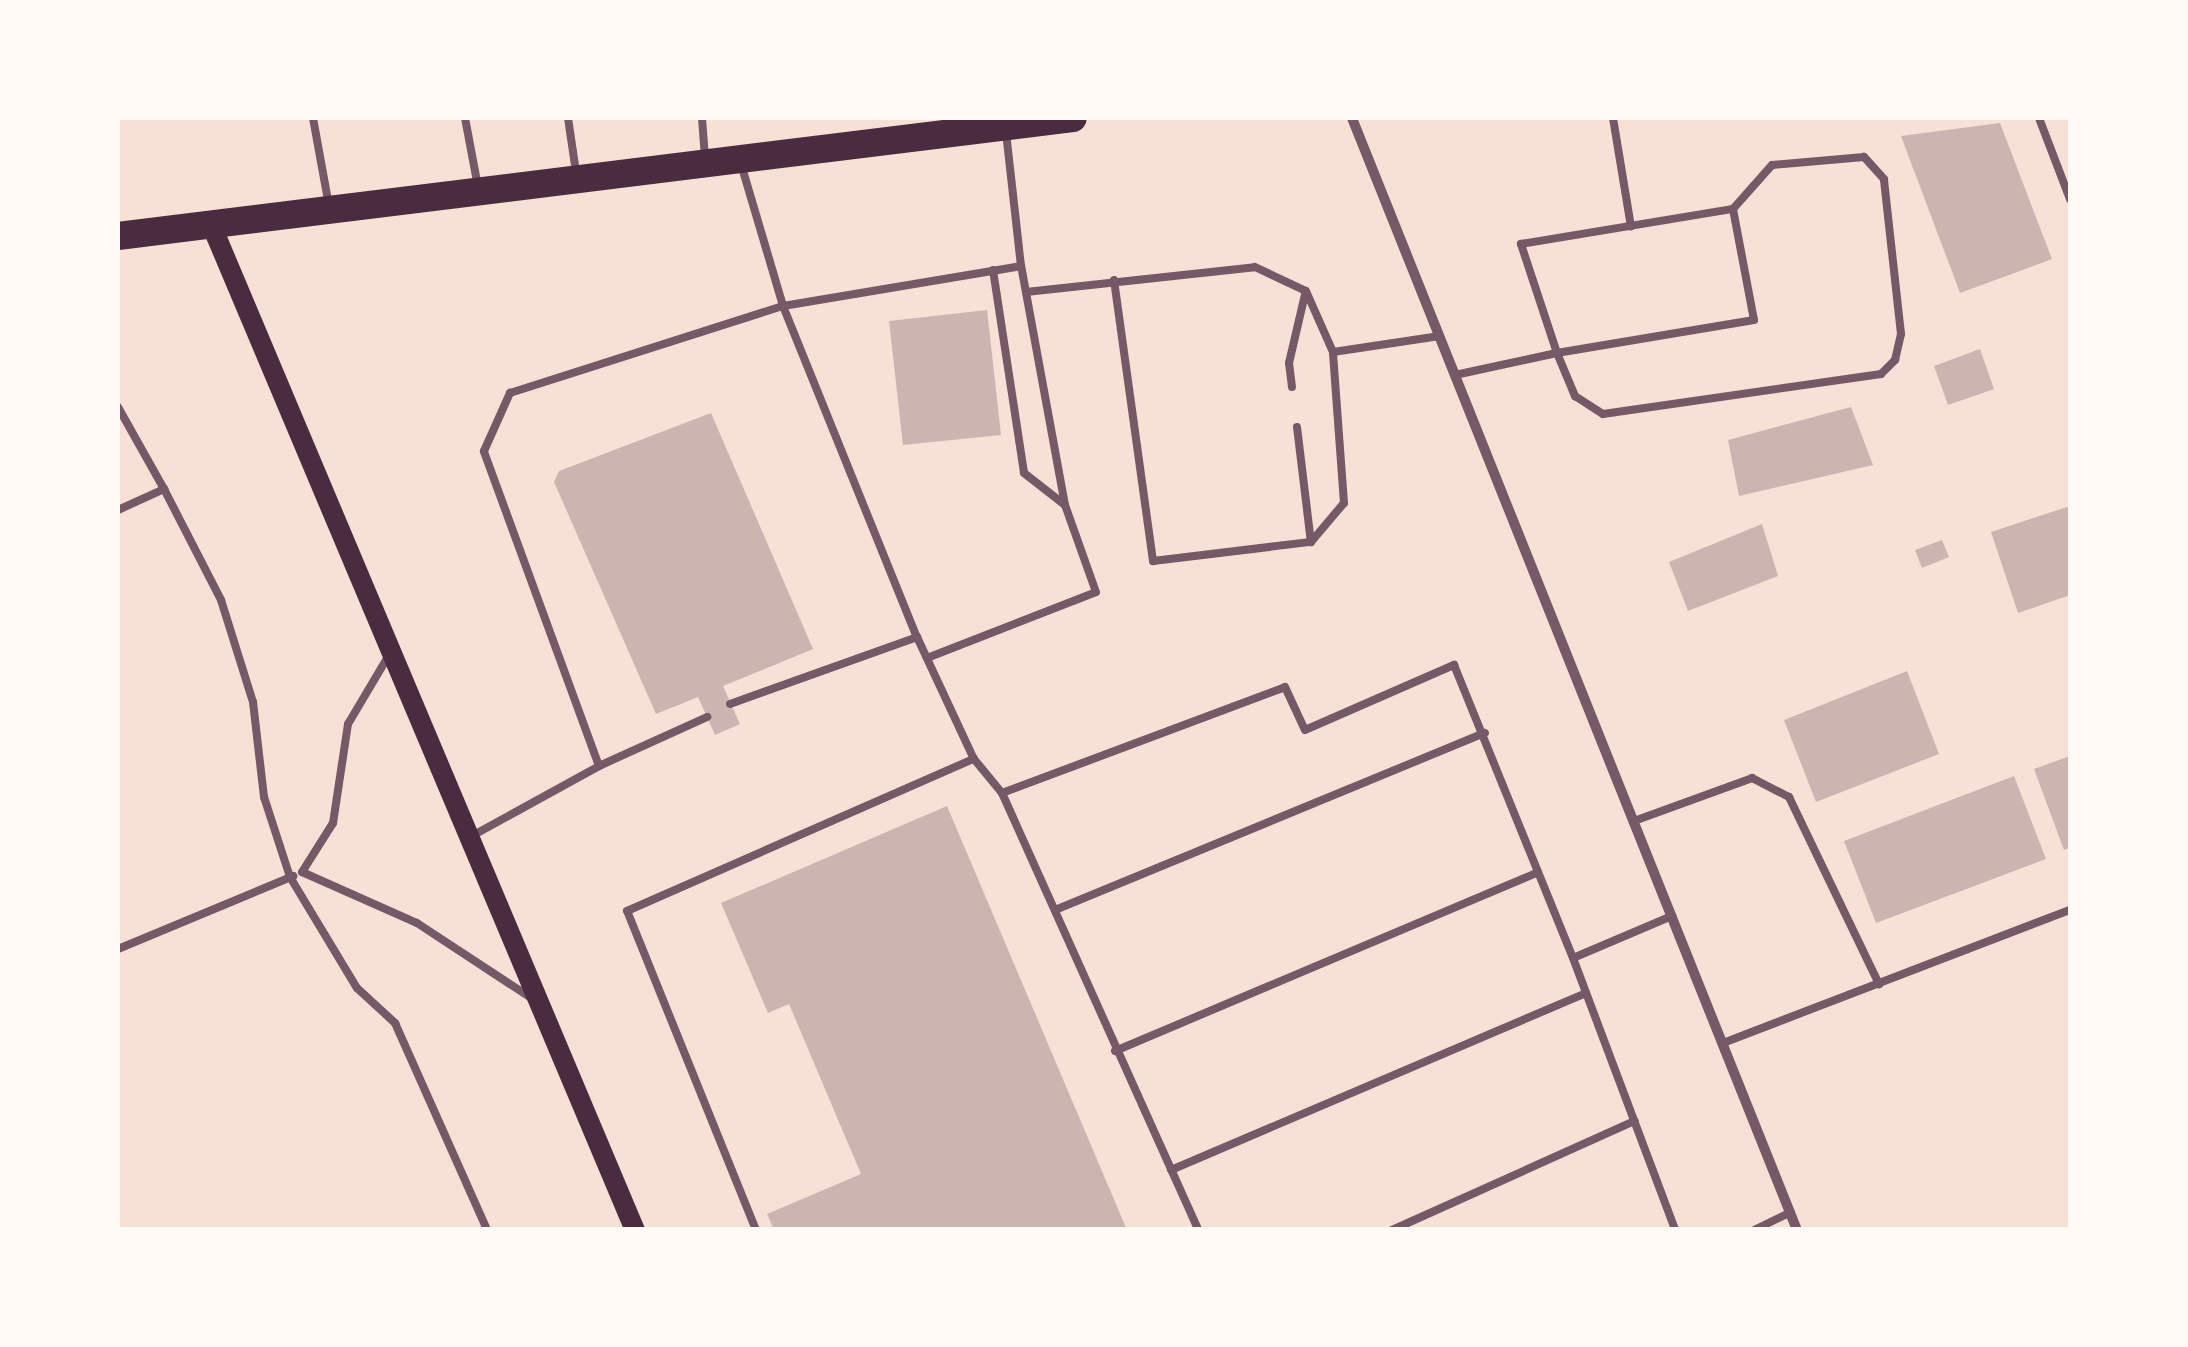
<!DOCTYPE html>
<style>
body{margin:0}
#map{position:relative;width:2188px;height:1347px;overflow:hidden;background:#f7e1d7;font-family:"Source Sans 3",sans-serif}
div>[style]{position:absolute}
.building>*{inset:0;background:#ccb4b1}
.service>*{height:8px;margin:-4px;padding:0 4px;transform-origin:4px;border-radius:4px;background:#755966}
.minor>*{height:10px;margin:-5px;padding:0 5px;transform-origin:5px;border-radius:5px;background:#755966}
.secondary>*{height:20px;margin:-10px;padding:0 10px;transform-origin:10px;border-radius:10px;background:#4a2c40}
.trunk>*{height:28px;margin:-14px;padding:0 14px;transform-origin:14px;border-radius:14px;background:#4a2c40}
span{translate:-50% -50%;white-space:nowrap;text-align:center;line-height:1.15;-webkit-text-stroke:8px #fffaf5;paint-order:stroke}
.frame{position:absolute;inset:0;border:120px solid #fffaf5;pointer-events:none}
</style>
<div id="map">
<div class="building">
<div style="clip-path:polygon(2000px 123px,2052px 259px,1960px 293px,1901px 136px)"></div>
<div style="clip-path:polygon(987px 310px,1001px 435px,903px 445px,889px 321px)"></div>
<div style="clip-path:polygon(1980px 349px,1994px 389px,1948px 405px,1934px 366px)"></div>
<div style="clip-path:polygon(1851px 407px,1873px 465px,1739px 496px,1728px 440px)"></div>
<div style="clip-path:polygon(711px 413px,813px 649px,723px 686px,740px 724px,715px 735px,698px 697px,656px 714px,554px 482px,559px 471px)"></div>
<div style="clip-path:polygon(2070px 506px,2070px 595px,2018px 613px,1991px 532px)"></div>
<div style="clip-path:polygon(1762px 524px,1778px 576px,1688px 611px,1669px 562px)"></div>
<div style="clip-path:polygon(1942px 540px,1949px 557px,1922px 568px,1915px 550px)"></div>
<div style="clip-path:polygon(1907px 671px,1939px 754px,1816px 802px,1784px 720px)"></div>
<div style="clip-path:polygon(2070px 756px,2070px 848px,2064px 850px,2034px 769px)"></div>
<div style="clip-path:polygon(2014px 776px,2046px 859px,1876px 923px,1844px 841px)"></div>
<div style="clip-path:polygon(947px 806px,1127px 1230px,774px 1230px,767px 1214px,861px 1174px,789px 1004px,768px 1013px,721px 903px)"></div>
</div>
<div class="service">
<div style="left:313px;top:118px;width:89px;rotate:79.7deg"></div>
<div style="left:465px;top:118px;width:70px;rotate:79.3deg"></div>
<div style="left:568px;top:118px;width:55px;rotate:81.6deg"></div>
<div style="left:702px;top:118px;width:40px;rotate:85.7deg"></div>
<div style="left:1613px;top:118px;width:110px;rotate:80.6deg"></div>
<div style="left:2039px;top:118px;width:87px;rotate:69.1deg"></div>
<div style="left:741px;top:164px;width:148px;rotate:73.5deg"></div>
<div style="left:783px;top:306px;width:357px;rotate:68deg"></div>
<div style="left:917px;top:637px;width:135px;rotate:65deg"></div>
<div style="left:974px;top:759px;width:44px;rotate:50.5deg"></div>
<div style="left:1002px;top:793px;width:302px;rotate:-20.5deg"></div>
<div style="left:1285px;top:687px;width:47px;rotate:65.1deg"></div>
<div style="left:1305px;top:730px;width:163px;rotate:-23.6deg"></div>
<div style="left:1454px;top:665px;width:316px;rotate:67.9deg"></div>
<div style="left:1573px;top:958px;width:108px;rotate:-23deg"></div>
<div style="left:1733px;top:209px;width:113px;rotate:79.3deg"></div>
<div style="left:1754px;top:320px;width:200px;rotate:170.5deg"></div>
<div style="left:1557px;top:353px;width:115px;rotate:-108.3deg"></div>
<div style="left:1521px;top:244px;width:215px;rotate:-9.4deg"></div>
<div style="left:993px;top:270px;width:205px;rotate:81.3deg"></div>
<div style="left:1024px;top:473px;width:52px;rotate:38deg"></div>
<div style="left:1114px;top:280px;width:284px;rotate:82.1deg"></div>
<div style="left:1153px;top:561px;width:159px;rotate:-6.9deg"></div>
<div style="left:1311px;top:542px;width:51px;rotate:-49.8deg"></div>
<div style="left:1344px;top:503px;width:151px;rotate:-94.2deg"></div>
<div style="left:1026px;top:292px;width:230px;rotate:-6.2deg"></div>
<div style="left:1255px;top:267px;width:56px;rotate:25.2deg"></div>
<div style="left:1306px;top:291px;width:67px;rotate:66.1deg"></div>
<div style="left:1333px;top:352px;width:108px;rotate:-8.5deg"></div>
<div style="left:1455px;top:375px;width:104px;rotate:-12.2deg"></div>
<div style="left:1557px;top:353px;width:47px;rotate:67.3deg"></div>
<div style="left:1575px;top:396px;width:33px;rotate:33deg"></div>
<div style="left:1603px;top:414px;width:281px;rotate:-8.2deg"></div>
<div style="left:1881px;top:374px;width:20px;rotate:-45deg"></div>
<div style="left:1895px;top:360px;width:27px;rotate:-77deg"></div>
<div style="left:1901px;top:334px;width:156px;rotate:-96.3deg"></div>
<div style="left:1884px;top:179px;width:30px;rotate:-132deg"></div>
<div style="left:1864px;top:157px;width:92px;rotate:175deg"></div>
<div style="left:1772px;top:165px;width:59px;rotate:131.6deg"></div>
<div style="left:1292px;top:387px;width:24px;rotate:-97deg"></div>
<div style="left:1289px;top:363px;width:71px;rotate:-76.9deg"></div>
<div style="left:118px;top:407px;width:94px;rotate:60.7deg"></div>
<div style="left:1297px;top:427px;width:116px;rotate:83.1deg"></div>
<div style="left:118px;top:510px;width:51px;rotate:-24.5deg"></div>
<div style="left:164px;top:489px;width:125px;rotate:62.8deg"></div>
<div style="left:221px;top:600px;width:107px;rotate:72.6deg"></div>
<div style="left:253px;top:702px;width:96px;rotate:83.4deg"></div>
<div style="left:264px;top:797px;width:84px;rotate:72deg"></div>
<div style="left:290px;top:877px;width:130px;rotate:58.9deg"></div>
<div style="left:357px;top:988px;width:52px;rotate:42.6deg"></div>
<div style="left:395px;top:1023px;width:227px;rotate:66deg"></div>
<div style="left:389px;top:655px;width:80px;rotate:120.7deg"></div>
<div style="left:348px;top:724px;width:100px;rotate:98.6deg"></div>
<div style="left:333px;top:823px;width:58px;rotate:122.3deg"></div>
<div style="left:302px;top:872px;width:126px;rotate:23.9deg"></div>
<div style="left:417px;top:923px;width:136px;rotate:33.3deg"></div>
<div style="left:927px;top:658px;width:181px;rotate:-21.3deg"></div>
<div style="left:1096px;top:592px;width:92px;rotate:-109.6deg"></div>
<div style="left:1065px;top:505px;width:243px;rotate:-100.4deg"></div>
<div style="left:1021px;top:266px;width:135px;rotate:-96.4deg"></div>
<div style="left:730px;top:704px;width:199px;rotate:-19.7deg"></div>
<div style="left:599px;top:766px;width:335px;rotate:-110.1deg"></div>
<div style="left:484px;top:451px;width:64px;rotate:-65.9deg"></div>
<div style="left:510px;top:393px;width:287px;rotate:-17.7deg"></div>
<div style="left:783px;top:306px;width:241px;rotate:-9.5deg"></div>
<div style="left:1002px;top:793px;width:479px;rotate:65.8deg"></div>
<div style="left:1634px;top:821px;width:126px;rotate:-20deg"></div>
<div style="left:1752px;top:778px;width:42px;rotate:27.2deg"></div>
<div style="left:1789px;top:797px;width:208px;rotate:64.3deg"></div>
<div style="left:470px;top:837px;width:147px;rotate:-28.8deg"></div>
<div style="left:599px;top:766px;width:119px;rotate:-24.4deg"></div>
<div style="left:1055px;top:910px;width:465px;rotate:-22.4deg"></div>
<div style="left:118px;top:949px;width:190px;rotate:-22.6deg"></div>
<div style="left:1573px;top:958px;width:290px;rotate:69.4deg"></div>
<div style="left:1723px;top:1043px;width:372px;rotate:-21deg"></div>
<div style="left:1115px;top:1051px;width:458px;rotate:-22.9deg"></div>
<div style="left:1171px;top:1170px;width:451px;rotate:-23.1deg"></div>
<div style="left:756px;top:1230px;width:344px;rotate:-112deg"></div>
<div style="left:627px;top:911px;width:379px;rotate:-23.7deg"></div>
<div style="left:1392px;top:1230px;width:266px;rotate:-24.2deg"></div>
<div style="left:1754px;top:1230px;width:41px;rotate:-25.9deg"></div>
</div>
<div class="minor">
<div style="left:1352px;top:118px;width:1198px;rotate:68.19deg"></div>
</div>
<div class="secondary">
<div style="left:211px;top:224px;width:1092px;rotate:67.15deg"></div>
</div>
<div class="trunk">
<div style="left:118px;top:236px;width:962px;rotate:-7.04deg"></div>
</div>
<div class="frame"></div>
</div>
